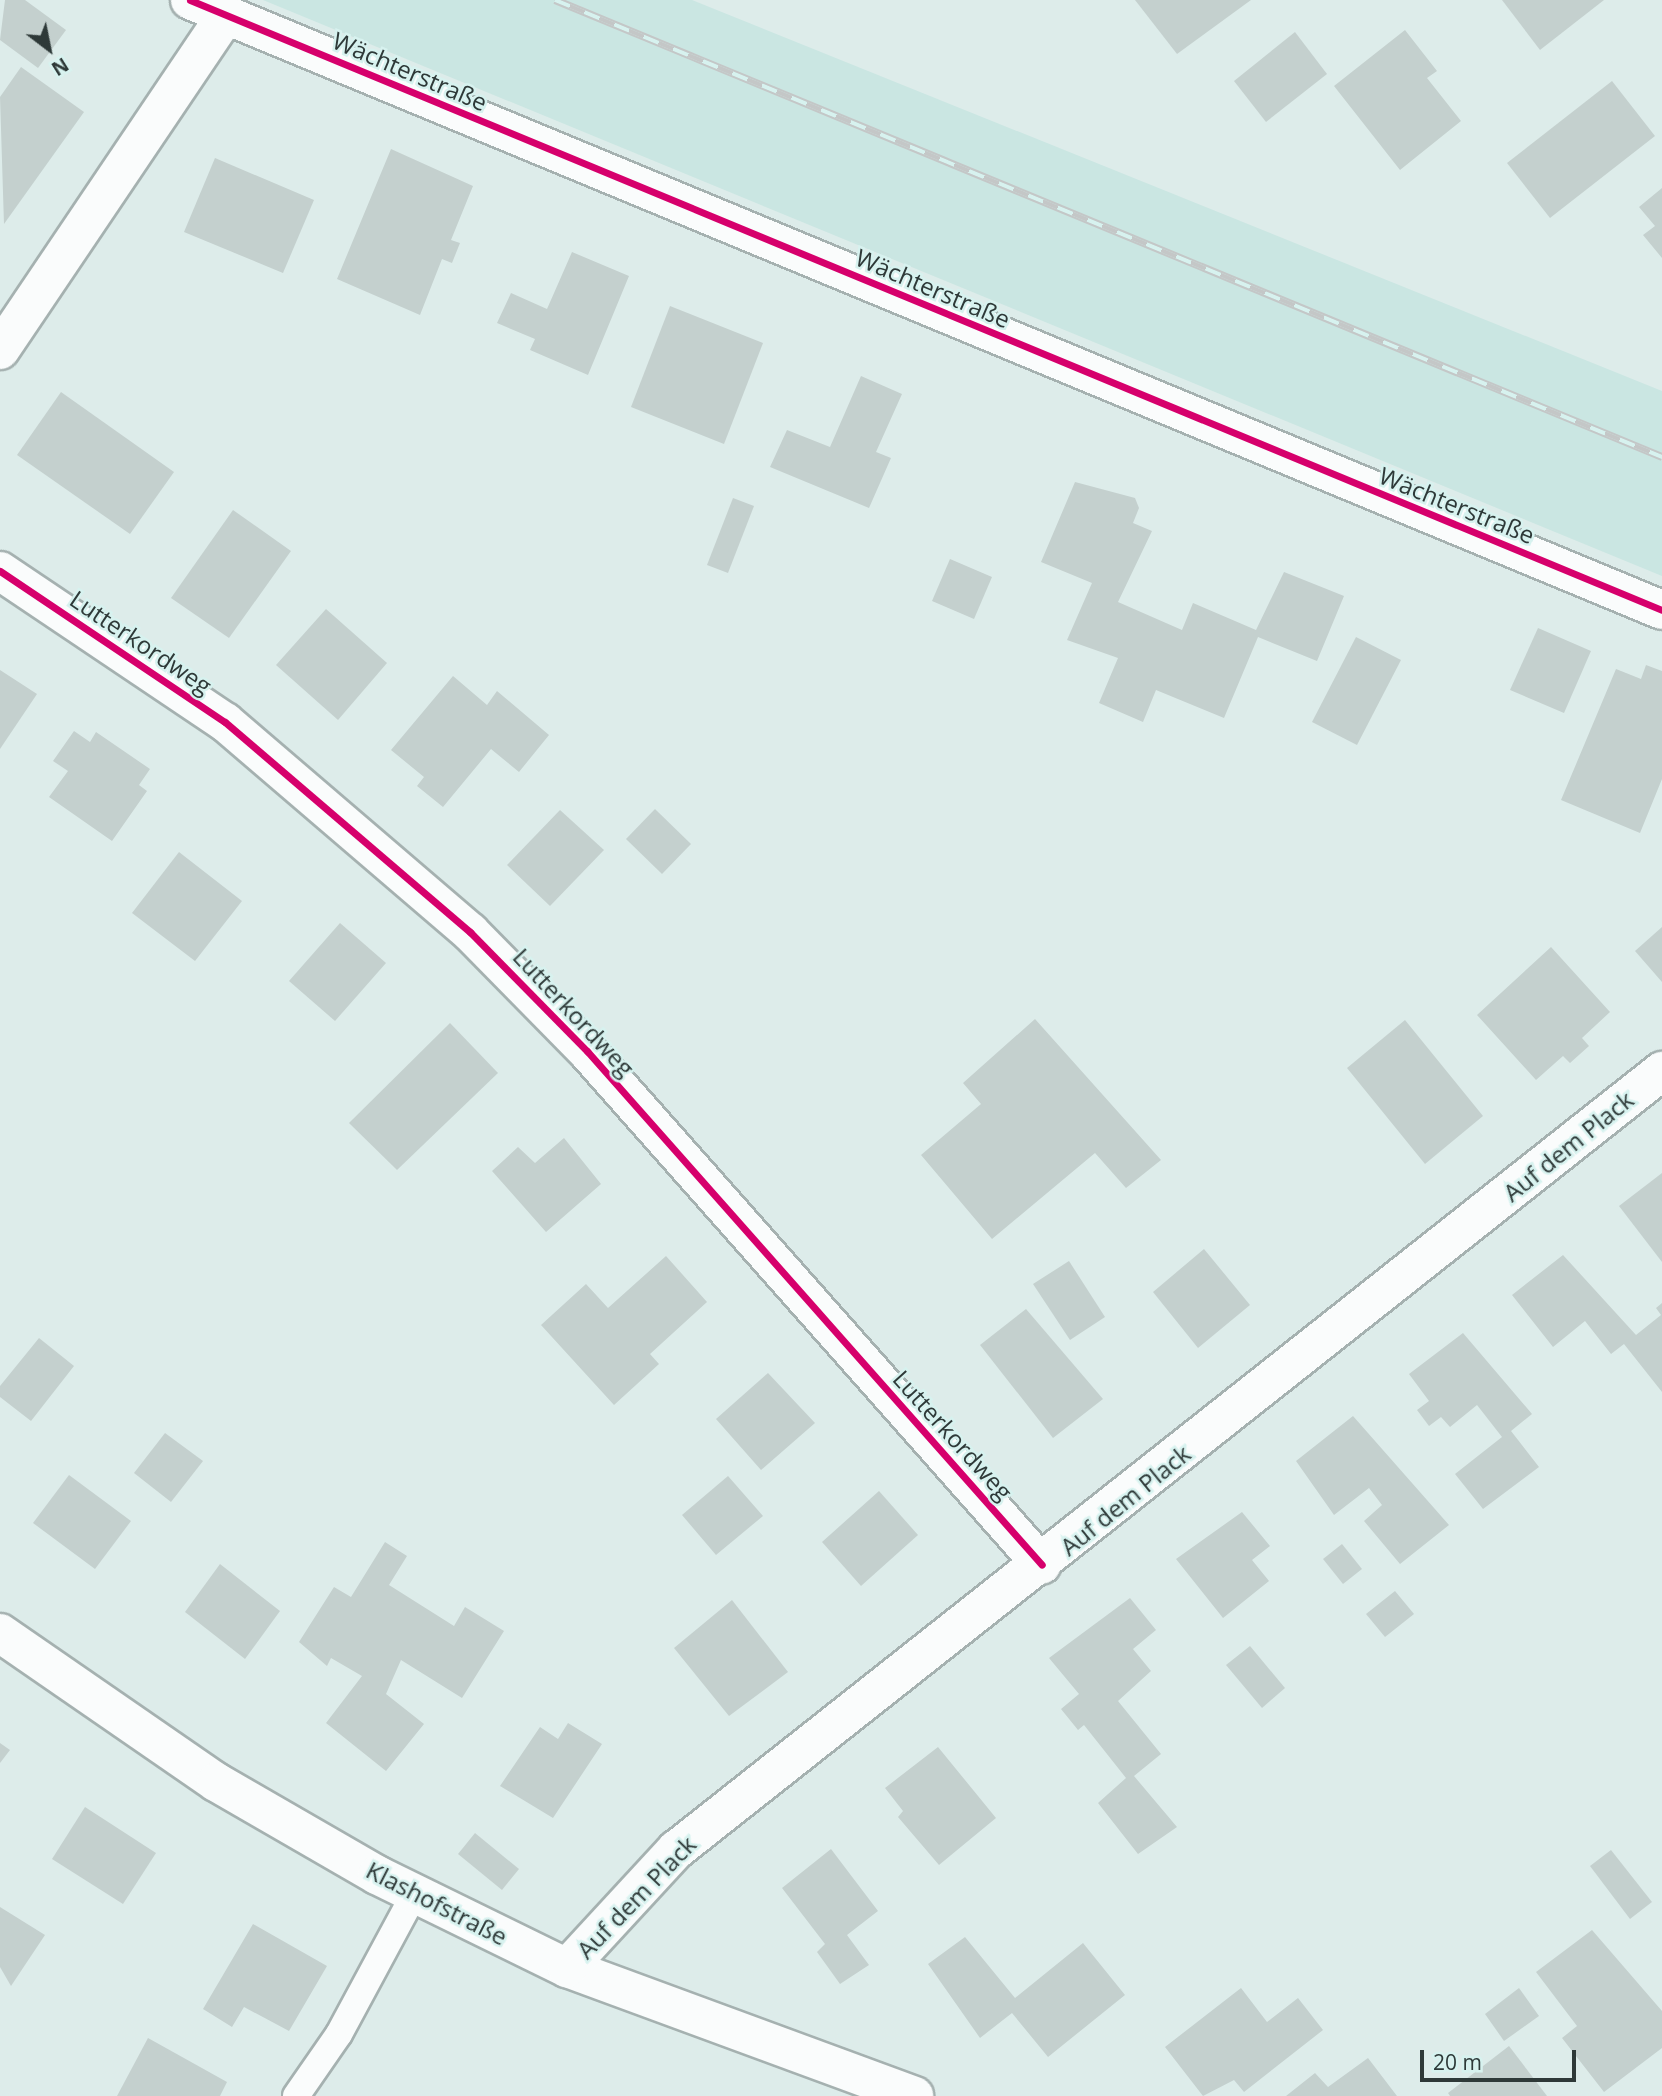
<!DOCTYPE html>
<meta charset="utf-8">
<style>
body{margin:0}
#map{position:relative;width:1662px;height:2096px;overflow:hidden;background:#ddecea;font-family:"Open Sans",sans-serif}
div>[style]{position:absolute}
.built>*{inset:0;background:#cae6e2}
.building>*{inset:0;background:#c4d0ce}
.roads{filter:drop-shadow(2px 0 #a5b1b0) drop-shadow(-2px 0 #a5b1b0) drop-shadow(0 2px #a5b1b0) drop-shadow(0 -2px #a5b1b0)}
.lane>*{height:26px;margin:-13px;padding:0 13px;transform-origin:13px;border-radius:13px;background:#fafcfc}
.street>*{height:38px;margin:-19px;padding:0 19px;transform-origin:19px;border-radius:19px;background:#fafcfc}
.rail>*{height:8px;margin-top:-4px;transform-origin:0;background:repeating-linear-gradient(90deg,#d7f2ef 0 16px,#c4c7c7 0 32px);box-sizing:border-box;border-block:2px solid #c4c7c7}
.cycleway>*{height:7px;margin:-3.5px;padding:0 3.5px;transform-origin:3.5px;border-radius:3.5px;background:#d6006c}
span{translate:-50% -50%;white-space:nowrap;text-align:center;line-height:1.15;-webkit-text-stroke:5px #d7f2ef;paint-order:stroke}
.street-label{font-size:24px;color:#2e3938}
.north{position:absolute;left:14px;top:14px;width:70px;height:70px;-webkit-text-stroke:5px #d7f2ef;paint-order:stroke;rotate:148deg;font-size:19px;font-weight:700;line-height:28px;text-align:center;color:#2e3938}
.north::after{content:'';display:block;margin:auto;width:24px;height:32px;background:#2e3938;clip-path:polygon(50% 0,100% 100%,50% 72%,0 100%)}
.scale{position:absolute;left:1420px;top:2050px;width:156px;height:32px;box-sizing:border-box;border:4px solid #2e3938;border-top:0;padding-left:9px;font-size:21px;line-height:24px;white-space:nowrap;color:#2e3938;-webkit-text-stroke:5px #d7f2ef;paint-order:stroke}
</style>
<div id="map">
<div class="built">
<div style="clip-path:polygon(263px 0,692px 0,1662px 391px,1662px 576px)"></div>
</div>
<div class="building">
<div style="clip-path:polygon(5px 0,25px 0,66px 30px,38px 68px,0 40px)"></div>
<div style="clip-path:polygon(1135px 0,1251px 0,1177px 54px)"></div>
<div style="clip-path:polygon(1502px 0,1604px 0,1540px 50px)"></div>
<div style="clip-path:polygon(1405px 30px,1437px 71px,1427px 78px,1461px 121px,1400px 170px,1334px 86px)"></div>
<div style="clip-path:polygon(1295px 32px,1327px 74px,1266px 122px,1234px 81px)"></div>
<div style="clip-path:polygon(21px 67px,84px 112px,4px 224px,0 97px)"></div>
<div style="clip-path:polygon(1612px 81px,1655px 136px,1550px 218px,1507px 163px)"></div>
<div style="clip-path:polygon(391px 149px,473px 186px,451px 240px,460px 243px,452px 263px,442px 259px,420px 315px,337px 279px)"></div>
<div style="clip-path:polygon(215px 158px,314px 200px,283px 273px,184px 232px)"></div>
<div style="clip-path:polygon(1662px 188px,1662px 258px,1643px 235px,1655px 226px,1639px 207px)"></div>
<div style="clip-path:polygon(572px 252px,629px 276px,588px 375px,530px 350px,535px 339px,497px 323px,511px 293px,547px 309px)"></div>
<div style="clip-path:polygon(670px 306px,763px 343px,724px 444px,631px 407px)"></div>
<div style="clip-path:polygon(861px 376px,902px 394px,876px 452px,891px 458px,869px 508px,770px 467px,787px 430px,830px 447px)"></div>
<div style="clip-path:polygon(61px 392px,174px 472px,130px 534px,17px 455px)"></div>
<div style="clip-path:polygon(1075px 482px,1135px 498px,1139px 508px,1133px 523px,1152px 531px,1118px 602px,1182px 630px,1193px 603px,1256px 630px,1284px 572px,1344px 596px,1317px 661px,1258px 637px,1224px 718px,1156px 690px,1143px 722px,1099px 703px,1118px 658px,1067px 640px,1092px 583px,1041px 562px)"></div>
<div style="clip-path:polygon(733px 498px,754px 506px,728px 573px,707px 565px)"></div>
<div style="clip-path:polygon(233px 510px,291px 551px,229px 638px,171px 598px)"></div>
<div style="clip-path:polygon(950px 559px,992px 577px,974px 619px,932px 601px)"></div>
<div style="clip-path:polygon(326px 609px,387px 663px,338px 720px,276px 665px)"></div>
<div style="clip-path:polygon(1538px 628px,1591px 651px,1564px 713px,1510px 690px)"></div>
<div style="clip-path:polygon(1356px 637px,1401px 660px,1357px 745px,1312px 722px)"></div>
<div style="clip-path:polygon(1646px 665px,1662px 671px,1662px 779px,1640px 833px,1561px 800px,1616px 669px,1641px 679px)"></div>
<div style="clip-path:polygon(0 670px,37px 694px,0 749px)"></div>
<div style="clip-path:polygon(453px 676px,487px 705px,497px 691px,549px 735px,519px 772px,491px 749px,443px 807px,417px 786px,424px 777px,391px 750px)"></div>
<div style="clip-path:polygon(74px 731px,90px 742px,96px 732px,150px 769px,139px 785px,147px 791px,112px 841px,49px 797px,68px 771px,53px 761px)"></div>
<div style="clip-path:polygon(655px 809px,691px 844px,662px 874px,626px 839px)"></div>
<div style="clip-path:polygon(560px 810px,604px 850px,550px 906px,507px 865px)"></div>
<div style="clip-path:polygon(179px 852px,242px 901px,195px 961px,132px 913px)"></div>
<div style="clip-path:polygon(340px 923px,386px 963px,335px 1021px,289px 981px)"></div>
<div style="clip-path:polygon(1662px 927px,1662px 982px,1635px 951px)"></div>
<div style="clip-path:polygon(1551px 947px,1610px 1012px,1582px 1038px,1589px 1046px,1570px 1063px,1563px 1056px,1536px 1080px,1477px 1015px)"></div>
<div style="clip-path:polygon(1035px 1019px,1161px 1160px,1126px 1188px,1095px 1153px,992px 1239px,921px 1155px,981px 1104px,963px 1083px)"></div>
<div style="clip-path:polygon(1405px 1020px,1483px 1116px,1425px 1164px,1347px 1068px)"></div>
<div style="clip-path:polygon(450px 1023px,498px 1073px,397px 1170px,349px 1123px)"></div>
<div style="clip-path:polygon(564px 1138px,601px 1184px,546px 1232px,492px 1171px,518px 1147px,535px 1163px)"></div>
<div style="clip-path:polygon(1662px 1173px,1662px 1262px,1619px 1206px)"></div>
<div style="clip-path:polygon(1204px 1249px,1250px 1305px,1198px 1348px,1153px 1292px)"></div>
<div style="clip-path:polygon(1563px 1255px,1636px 1335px,1661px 1315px,1656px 1308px,1662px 1303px,1662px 1392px,1624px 1344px,1611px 1354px,1585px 1321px,1553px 1347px,1512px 1295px)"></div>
<div style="clip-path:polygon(666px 1256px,707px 1302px,650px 1354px,659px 1364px,614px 1405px,541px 1325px,586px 1284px,608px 1308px)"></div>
<div style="clip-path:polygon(1069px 1261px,1105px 1317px,1070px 1340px,1033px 1284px)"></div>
<div style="clip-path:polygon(1026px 1309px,1103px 1399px,1053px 1438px,980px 1345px)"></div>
<div style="clip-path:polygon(1463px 1333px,1532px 1414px,1511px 1431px,1539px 1467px,1483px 1509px,1455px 1474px,1502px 1437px,1477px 1405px,1450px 1427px,1441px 1417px,1429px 1426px,1417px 1410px,1429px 1401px,1409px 1374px)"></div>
<div style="clip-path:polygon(39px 1338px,74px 1366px,31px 1421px,0 1397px,0 1386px)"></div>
<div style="clip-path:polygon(768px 1373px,815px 1423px,761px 1470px,716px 1419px)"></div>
<div style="clip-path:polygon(1353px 1416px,1449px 1525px,1400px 1564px,1364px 1521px,1382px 1505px,1369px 1488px,1334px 1515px,1296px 1461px)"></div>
<div style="clip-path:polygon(165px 1433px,203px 1461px,171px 1502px,134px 1473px)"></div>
<div style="clip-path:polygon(69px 1475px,131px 1521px,95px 1569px,33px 1523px)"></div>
<div style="clip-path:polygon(728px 1476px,763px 1516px,716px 1555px,682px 1515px)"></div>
<div style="clip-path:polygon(879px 1491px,918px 1535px,861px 1586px,822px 1542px)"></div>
<div style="clip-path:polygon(1242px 1512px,1270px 1546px,1252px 1560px,1269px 1581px,1223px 1618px,1176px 1559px)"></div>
<div style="clip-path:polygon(385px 1542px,407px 1556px,389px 1585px,454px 1626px,465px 1607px,504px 1631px,462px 1698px,401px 1660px,386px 1694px,424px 1724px,386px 1771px,326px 1723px,362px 1676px,331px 1658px,327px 1666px,299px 1642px,334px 1587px,351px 1597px)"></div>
<div style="clip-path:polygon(1342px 1544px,1362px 1569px,1343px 1584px,1323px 1559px)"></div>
<div style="clip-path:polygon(220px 1564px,280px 1611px,245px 1659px,185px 1612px)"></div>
<div style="clip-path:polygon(1395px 1591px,1414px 1614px,1385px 1637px,1366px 1614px)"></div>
<div style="clip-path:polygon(1130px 1598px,1156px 1630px,1133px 1649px,1151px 1671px,1118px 1701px,1161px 1754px,1134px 1776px,1177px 1827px,1138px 1854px,1098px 1803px,1126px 1778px,1084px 1725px,1078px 1730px,1061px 1709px,1079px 1694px,1049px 1658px)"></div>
<div style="clip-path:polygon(732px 1600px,788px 1672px,729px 1716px,674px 1648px)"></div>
<div style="clip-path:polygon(1250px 1646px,1285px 1688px,1262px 1708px,1226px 1665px)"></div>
<div style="clip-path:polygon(568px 1723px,602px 1744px,553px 1818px,500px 1786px,540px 1727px,558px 1739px)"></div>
<div style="clip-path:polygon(0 1743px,10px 1750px,0 1763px)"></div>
<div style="clip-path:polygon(938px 1747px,996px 1818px,939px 1865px,898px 1817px,903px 1811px,885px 1788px)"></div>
<div style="clip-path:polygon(85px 1807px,156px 1853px,123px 1904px,52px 1859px)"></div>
<div style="clip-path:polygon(475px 1833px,519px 1869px,502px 1890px,458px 1854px)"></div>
<div style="clip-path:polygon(831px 1849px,878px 1911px,847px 1935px,869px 1965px,840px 1984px,817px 1952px,825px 1944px,782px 1888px)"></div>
<div style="clip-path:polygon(1611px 1850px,1652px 1902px,1630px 1919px,1590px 1866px)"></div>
<div style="clip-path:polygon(0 1907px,45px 1935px,11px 1986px,0 1967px)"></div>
<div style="clip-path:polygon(253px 1924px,327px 1966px,289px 2031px,244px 2007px,232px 2027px,203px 2009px)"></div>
<div style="clip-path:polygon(1592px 1930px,1662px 2011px,1662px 2048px,1604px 2092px,1562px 2038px,1577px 2026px,1536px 1972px)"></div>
<div style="clip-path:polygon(965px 1937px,1015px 1998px,1083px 1943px,1125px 1995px,1048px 2057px,1012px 2013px,980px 2038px,928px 1964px)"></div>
<div style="clip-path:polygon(1241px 1988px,1267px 2022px,1298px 1998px,1323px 2030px,1244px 2092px,1234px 2080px,1203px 2096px,1165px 2047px)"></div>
<div style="clip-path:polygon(1519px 1988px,1539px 2016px,1504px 2041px,1485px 2014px)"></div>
<div style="clip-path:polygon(148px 2038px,227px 2082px,220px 2096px,117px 2096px)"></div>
<div style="clip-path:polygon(1509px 2046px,1547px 2096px,1450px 2096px,1448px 2093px)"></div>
<div style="clip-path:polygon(1368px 2058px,1397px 2096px,1286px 2096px,1315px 2073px,1328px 2087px)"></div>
</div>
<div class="roads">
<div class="lane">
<div style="left:296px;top:2096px;width:75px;rotate:-55.3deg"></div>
<div style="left:339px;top:2034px;width:160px;rotate:-61.7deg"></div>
</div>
<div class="street">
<div style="left:190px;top:0;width:1593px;rotate:22.51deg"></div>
<div style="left:0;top:350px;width:404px;rotate:-56deg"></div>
<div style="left:0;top:571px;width:271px;rotate:33.9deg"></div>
<div style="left:225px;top:722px;width:323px;rotate:40.6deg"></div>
<div style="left:470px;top:932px;width:167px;rotate:45.5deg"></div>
<div style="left:587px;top:1051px;width:686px;rotate:48.48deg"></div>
<div style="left:0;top:1633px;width:262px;rotate:34.6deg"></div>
<div style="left:216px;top:1782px;width:186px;rotate:30deg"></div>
<div style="left:377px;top:1875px;width:212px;rotate:26.1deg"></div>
<div style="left:567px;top:1968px;width:370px;rotate:20.2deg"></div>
<div style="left:567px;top:1968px;width:161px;rotate:-47.3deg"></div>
<div style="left:676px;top:1850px;width:1257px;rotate:-38.31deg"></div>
</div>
</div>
<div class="rail">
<div style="left:555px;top:0;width:1198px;rotate:22.43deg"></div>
</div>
<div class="cycleway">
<div style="left:190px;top:0;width:1593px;rotate:22.51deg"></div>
<div style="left:0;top:571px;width:271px;rotate:33.9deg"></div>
<div style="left:225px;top:722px;width:323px;rotate:40.6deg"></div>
<div style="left:470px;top:932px;width:167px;rotate:45.5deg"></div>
<div style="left:587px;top:1051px;width:686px;rotate:48.48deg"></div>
</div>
<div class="street-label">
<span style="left:410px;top:71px;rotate:23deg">Wächterstraße</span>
<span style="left:933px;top:288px;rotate:23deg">Wächterstraße</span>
<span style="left:1457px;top:505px;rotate:22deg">Wächterstraße</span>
<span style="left:141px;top:642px;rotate:34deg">Lutterkordweg</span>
<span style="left:574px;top:1012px;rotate:47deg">Lutterkordweg</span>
<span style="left:1568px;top:1146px;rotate:-39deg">Auf dem Plack</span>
<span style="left:953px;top:1435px;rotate:48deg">Lutterkordweg</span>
<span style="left:1125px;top:1500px;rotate:-39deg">Auf dem Plack</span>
<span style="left:636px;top:1897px;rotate:-46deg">Auf dem Plack</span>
<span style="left:437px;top:1903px;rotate:27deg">Klashofstraße</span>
</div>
<div class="north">N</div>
<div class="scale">20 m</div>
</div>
